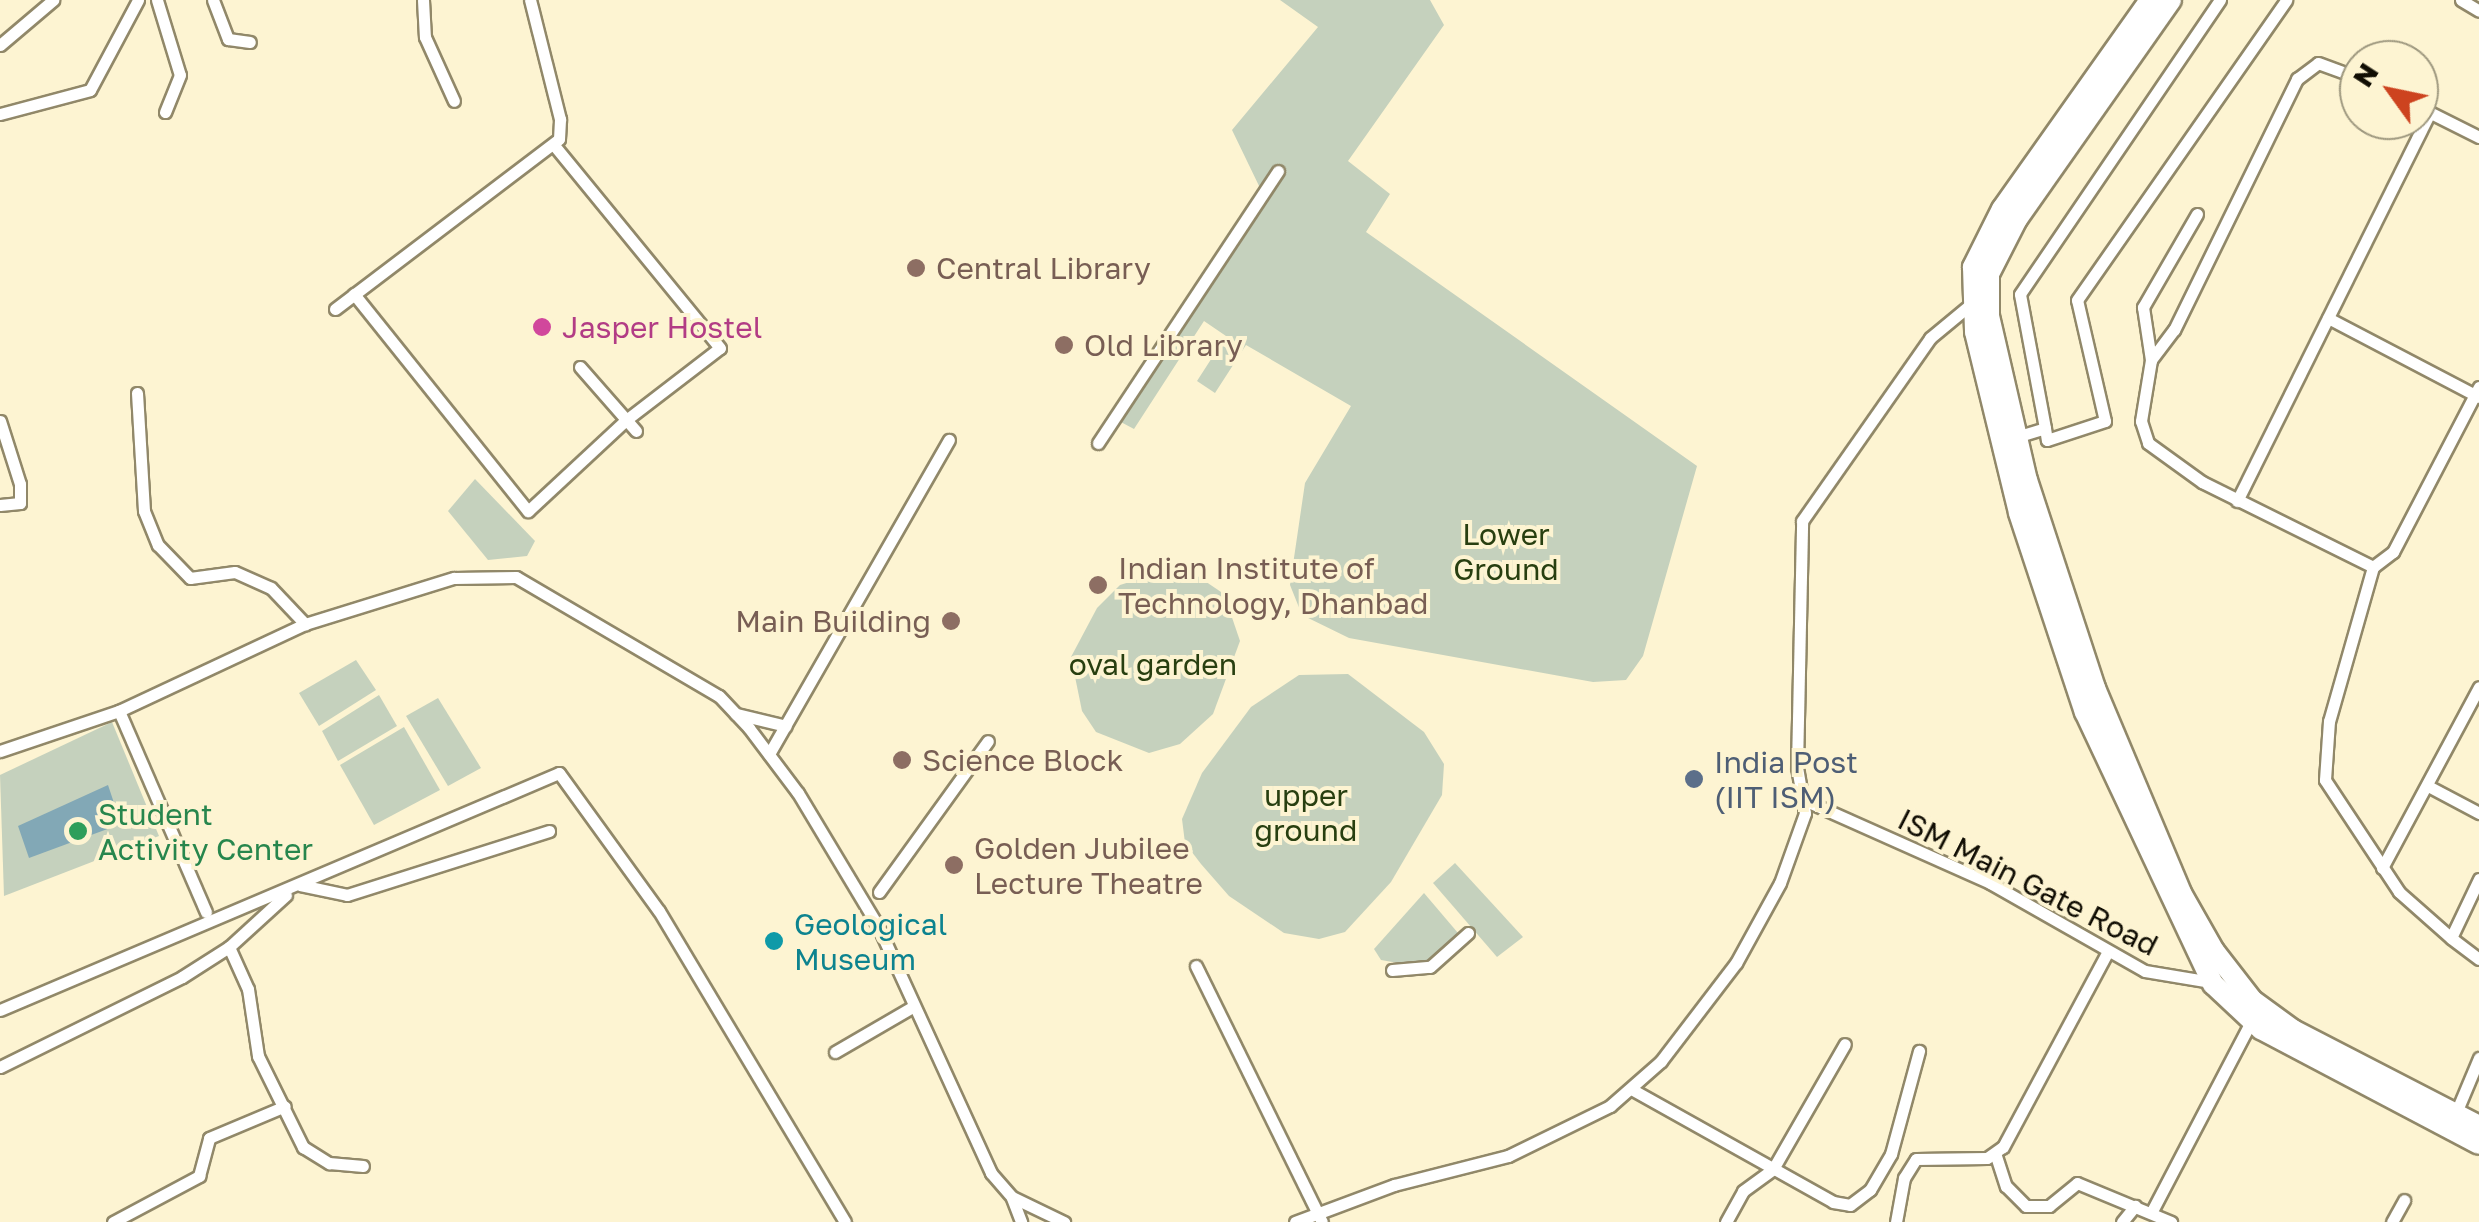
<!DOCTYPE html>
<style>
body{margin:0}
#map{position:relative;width:2479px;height:1222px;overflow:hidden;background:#fdf4d2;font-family:"Golos Text",sans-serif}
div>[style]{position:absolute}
.green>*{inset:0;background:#c5d1bd}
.water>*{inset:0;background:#82a8b6}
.roads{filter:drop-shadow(2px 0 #918869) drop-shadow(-2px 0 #918869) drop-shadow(0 2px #918869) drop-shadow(0 -2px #918869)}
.street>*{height:11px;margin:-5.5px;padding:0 5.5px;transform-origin:5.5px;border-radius:5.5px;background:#fff}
.highway>*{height:20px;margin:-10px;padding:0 10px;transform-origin:10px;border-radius:10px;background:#fff}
.dots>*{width:28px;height:28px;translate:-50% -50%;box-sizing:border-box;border:5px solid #fdf4d2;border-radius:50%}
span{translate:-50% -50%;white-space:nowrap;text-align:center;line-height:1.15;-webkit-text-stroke:8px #fdf4d2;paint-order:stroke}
.education-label{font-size:30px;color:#785e54}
.left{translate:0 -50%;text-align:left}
.right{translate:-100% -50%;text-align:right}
.hotel-label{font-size:30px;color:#b23c85}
.park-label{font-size:30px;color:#283f10}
.service-label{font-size:30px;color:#4e5e75}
.leisure-label{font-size:30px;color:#27864d}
.street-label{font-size:30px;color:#100d03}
.culture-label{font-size:30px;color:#0d838f}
.north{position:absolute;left:2339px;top:40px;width:100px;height:100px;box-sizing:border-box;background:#fdf4d2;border:2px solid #9e987f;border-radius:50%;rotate:303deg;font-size:28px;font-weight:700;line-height:40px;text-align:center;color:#100d03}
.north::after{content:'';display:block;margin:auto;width:35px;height:45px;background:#cd431f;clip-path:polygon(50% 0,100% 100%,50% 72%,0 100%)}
</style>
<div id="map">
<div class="green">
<div style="clip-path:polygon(1280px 0,1430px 0,1444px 25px,1348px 161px,1390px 194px,1366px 232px,1697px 466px,1643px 656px,1626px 680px,1593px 682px,1349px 638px,1302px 615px,1290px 585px,1305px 483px,1351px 406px,1246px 345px,1215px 393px,1197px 381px,1226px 336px,1204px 321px,1134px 429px,1117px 420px,1261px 190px,1232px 130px,1318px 27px)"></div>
<div style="clip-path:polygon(475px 479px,535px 541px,527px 556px,488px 560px,448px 511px)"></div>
<div style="clip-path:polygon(1168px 570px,1190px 571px,1224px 594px,1240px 641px,1213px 714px,1180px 744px,1149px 753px,1096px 732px,1082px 711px,1071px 657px,1097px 608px,1120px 585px)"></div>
<div style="clip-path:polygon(356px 660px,376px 690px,319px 726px,299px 693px)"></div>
<div style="clip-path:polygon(1348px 674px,1424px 732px,1444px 764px,1442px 795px,1391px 882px,1345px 932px,1319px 939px,1284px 933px,1229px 896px,1201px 864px,1185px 843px,1182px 819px,1202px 773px,1251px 707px,1299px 675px)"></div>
<div style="clip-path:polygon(379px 695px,397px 726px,338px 761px,322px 731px)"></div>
<div style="clip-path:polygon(438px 698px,481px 768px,448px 786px,406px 716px)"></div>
<div style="clip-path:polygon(112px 722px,159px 836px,4px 896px,0 775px)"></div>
<div style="clip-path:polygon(404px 727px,440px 790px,374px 825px,340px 765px)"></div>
<div style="clip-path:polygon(1455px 863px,1523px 937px,1497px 957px,1433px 883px)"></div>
<div style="clip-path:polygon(1424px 893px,1458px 933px,1421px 967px,1381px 960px,1374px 949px)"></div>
</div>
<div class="water">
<div style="clip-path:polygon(108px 785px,121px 824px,29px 858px,18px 826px)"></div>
</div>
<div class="roads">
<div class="street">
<div style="left:157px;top:0;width:78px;rotate:73deg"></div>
<div style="left:180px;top:75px;width:40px;rotate:112deg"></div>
<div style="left:213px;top:0;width:42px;rotate:69deg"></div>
<div style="left:228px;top:39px;width:22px;rotate:8deg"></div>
<div style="left:423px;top:0;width:37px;rotate:87deg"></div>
<div style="left:425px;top:37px;width:70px;rotate:65.6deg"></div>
<div style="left:2461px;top:0;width:21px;rotate:31deg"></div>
<div style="left:0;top:45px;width:70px;rotate:-40.3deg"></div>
<div style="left:2419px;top:107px;width:67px;rotate:26.6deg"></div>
<div style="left:0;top:114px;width:93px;rotate:-14.9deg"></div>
<div style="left:90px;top:90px;width:102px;rotate:-61.9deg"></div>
<div style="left:2197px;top:214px;width:108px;rotate:120.1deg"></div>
<div style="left:2143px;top:307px;width:54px;rotate:81.4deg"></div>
<div style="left:2151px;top:360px;width:62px;rotate:99.3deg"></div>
<div style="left:2141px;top:421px;width:23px;rotate:72deg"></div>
<div style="left:2148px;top:443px;width:67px;rotate:35.8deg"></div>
<div style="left:2202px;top:482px;width:191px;rotate:26.4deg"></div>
<div style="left:2373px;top:567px;width:25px;rotate:-37deg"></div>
<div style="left:2393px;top:552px;width:186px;rotate:-62.5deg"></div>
<div style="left:354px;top:294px;width:278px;rotate:51.3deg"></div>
<div style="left:528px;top:511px;width:134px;rotate:-42.9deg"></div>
<div style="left:626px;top:420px;width:118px;rotate:-37.5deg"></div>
<div style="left:720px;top:348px;width:262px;rotate:-129.3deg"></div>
<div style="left:335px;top:309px;width:281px;rotate:-37.2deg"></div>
<div style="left:559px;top:139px;width:20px;rotate:-87deg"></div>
<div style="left:560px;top:119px;width:123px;rotate:-104.1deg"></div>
<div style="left:2328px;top:318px;width:170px;rotate:27.6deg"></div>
<div style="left:2151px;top:360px;width:38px;rotate:-53deg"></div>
<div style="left:2174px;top:330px;width:280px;rotate:-63.9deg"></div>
<div style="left:2297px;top:79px;width:26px;rotate:-37deg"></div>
<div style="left:2318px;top:63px;width:44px;rotate:20.1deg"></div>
<div style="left:580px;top:367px;width:85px;rotate:48.8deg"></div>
<div style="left:137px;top:393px;width:118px;rotate:86.6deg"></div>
<div style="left:144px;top:511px;width:37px;rotate:68deg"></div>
<div style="left:158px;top:545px;width:46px;rotate:45.9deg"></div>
<div style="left:190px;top:578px;width:45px;rotate:-7.6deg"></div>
<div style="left:235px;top:572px;width:39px;rotate:24deg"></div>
<div style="left:271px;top:588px;width:50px;rotate:46.6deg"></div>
<div style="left:0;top:421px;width:66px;rotate:72.4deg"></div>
<div style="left:20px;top:484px;width:19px;rotate:90deg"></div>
<div style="left:20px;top:503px;width:20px;rotate:174deg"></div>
<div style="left:2045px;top:428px;width:12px;rotate:81deg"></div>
<div style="left:2047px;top:440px;width:61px;rotate:-18.1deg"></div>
<div style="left:2105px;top:421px;width:124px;rotate:-103deg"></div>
<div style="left:2077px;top:300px;width:366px;rotate:-55.1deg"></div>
<div style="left:2016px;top:437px;width:30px;rotate:-17deg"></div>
<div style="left:2045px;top:428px;width:136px;rotate:-100.6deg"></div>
<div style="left:2020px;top:294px;width:356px;rotate:-55.8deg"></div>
<div style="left:1098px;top:443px;width:326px;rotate:-56.5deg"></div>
<div style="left:2237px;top:501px;width:433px;rotate:-63.6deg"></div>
<div style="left:2373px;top:567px;width:160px;rotate:105.9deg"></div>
<div style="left:2329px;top:721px;width:59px;rotate:93.9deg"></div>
<div style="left:2325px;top:780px;width:134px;rotate:56.5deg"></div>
<div style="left:2399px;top:892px;width:69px;rotate:41.5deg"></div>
<div style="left:119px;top:711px;width:219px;rotate:66.6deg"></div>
<div style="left:736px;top:714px;width:51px;rotate:13.5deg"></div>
<div style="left:0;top:751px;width:126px;rotate:-18.6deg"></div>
<div style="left:119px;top:711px;width:205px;rotate:-25.1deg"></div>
<div style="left:305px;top:624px;width:156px;rotate:-17.2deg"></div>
<div style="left:454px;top:578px;width:62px;rotate:-0.9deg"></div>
<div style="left:516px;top:577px;width:235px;rotate:30.4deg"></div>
<div style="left:719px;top:696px;width:44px;rotate:46.8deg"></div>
<div style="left:749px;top:728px;width:81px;rotate:53deg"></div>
<div style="left:798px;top:793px;width:155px;rotate:59deg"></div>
<div style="left:878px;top:926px;width:272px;rotate:65.4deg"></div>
<div style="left:991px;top:1173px;width:32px;rotate:49deg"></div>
<div style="left:1012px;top:1197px;width:58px;rotate:25.7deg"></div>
<div style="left:769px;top:754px;width:362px;rotate:-60.2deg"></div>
<div style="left:2428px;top:786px;width:58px;rotate:27.9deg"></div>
<div style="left:1804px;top:800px;width:204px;rotate:24deg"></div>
<div style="left:1990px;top:883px;width:178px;rotate:29.6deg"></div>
<div style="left:2145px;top:971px;width:73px;rotate:9.5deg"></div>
<div style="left:2382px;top:868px;width:205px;rotate:-61.8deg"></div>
<div style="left:2479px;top:879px;width:65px;rotate:115.4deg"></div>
<div style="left:2451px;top:938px;width:35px;rotate:37deg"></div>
<div style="left:300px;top:885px;width:48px;rotate:12deg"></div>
<div style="left:347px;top:895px;width:212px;rotate:-17.6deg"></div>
<div style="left:879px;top:892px;width:186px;rotate:-54.2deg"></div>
<div style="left:229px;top:947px;width:46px;rotate:65.7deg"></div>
<div style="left:248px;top:989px;width:68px;rotate:81.5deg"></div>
<div style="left:258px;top:1056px;width:102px;rotate:63.7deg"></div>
<div style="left:303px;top:1147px;width:31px;rotate:32deg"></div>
<div style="left:329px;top:1163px;width:34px;rotate:5deg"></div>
<div style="left:1196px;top:966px;width:285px;rotate:63.8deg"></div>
<div style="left:1392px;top:970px;width:38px;rotate:-5deg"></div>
<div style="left:1430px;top:967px;width:51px;rotate:-41.8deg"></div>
<div style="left:0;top:1010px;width:607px;rotate:-22.98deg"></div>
<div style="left:559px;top:773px;width:170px;rotate:54.1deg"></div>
<div style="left:659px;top:911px;width:362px;rotate:59.1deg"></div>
<div style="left:835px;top:1052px;width:91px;rotate:-30.2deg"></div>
<div style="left:0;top:1067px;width:203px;rotate:-26.3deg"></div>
<div style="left:182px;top:977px;width:56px;rotate:-32.6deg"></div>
<div style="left:229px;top:947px;width:77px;rotate:-42.4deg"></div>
<div style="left:1633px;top:1090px;width:229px;rotate:29.2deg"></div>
<div style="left:1833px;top:1202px;width:17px;rotate:10deg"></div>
<div style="left:1850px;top:1205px;width:25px;rotate:-37deg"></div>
<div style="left:1870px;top:1190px;width:42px;rotate:-59.7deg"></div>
<div style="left:1891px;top:1154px;width:107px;rotate:-74.8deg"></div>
<div style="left:2455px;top:1115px;width:62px;rotate:-67.2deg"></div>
<div style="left:1996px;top:1156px;width:32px;rotate:72deg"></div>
<div style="left:2006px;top:1186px;width:28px;rotate:45deg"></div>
<div style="left:2026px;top:1206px;width:23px"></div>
<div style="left:2049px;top:1206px;width:36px;rotate:-39deg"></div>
<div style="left:2077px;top:1183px;width:102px;rotate:22.5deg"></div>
<div style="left:1012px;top:1198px;width:26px;rotate:69deg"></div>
<div style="left:2151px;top:1213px;width:216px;rotate:-62.4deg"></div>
<div style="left:113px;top:1222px;width:98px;rotate:-28.1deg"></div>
<div style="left:199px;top:1176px;width:39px;rotate:-75deg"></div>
<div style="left:209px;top:1138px;width:82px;rotate:-22.8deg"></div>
<div style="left:1295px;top:1222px;width:106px;rotate:-20.5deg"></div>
<div style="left:1394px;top:1185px;width:118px;rotate:-14.3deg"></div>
<div style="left:1508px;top:1156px;width:114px;rotate:-26.1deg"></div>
<div style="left:1610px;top:1106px;width:68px;rotate:-41.4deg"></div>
<div style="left:1661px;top:1061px;width:123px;rotate:-52.6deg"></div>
<div style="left:1736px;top:963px;width:91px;rotate:-61.2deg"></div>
<div style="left:1780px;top:883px;width:74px;rotate:-70.3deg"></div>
<div style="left:1805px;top:813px;width:47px;rotate:-99.9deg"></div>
<div style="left:1797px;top:767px;width:246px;rotate:-88.8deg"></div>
<div style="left:1802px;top:521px;width:223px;rotate:-55deg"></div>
<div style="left:1930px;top:338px;width:53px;rotate:-39.7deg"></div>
<div style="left:1726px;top:1222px;width:35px;rotate:-61deg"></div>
<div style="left:1743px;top:1191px;width:37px;rotate:-36deg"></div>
<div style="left:1773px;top:1169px;width:144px;rotate:-60.1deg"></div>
<div style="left:1896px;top:1222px;width:45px;rotate:-79.7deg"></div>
<div style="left:1904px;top:1178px;width:22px;rotate:-58deg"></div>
<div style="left:1916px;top:1159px;width:71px;rotate:-0.8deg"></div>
<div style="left:1987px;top:1158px;width:19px;rotate:-35deg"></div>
<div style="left:2003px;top:1147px;width:220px;rotate:-61.8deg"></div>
<div style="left:2122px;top:1222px;width:21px;rotate:-51deg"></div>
<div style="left:2392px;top:1222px;width:25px;rotate:-61deg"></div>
</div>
<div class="highway">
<div style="left:2150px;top:0;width:256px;rotate:125.3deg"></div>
<div style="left:2002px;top:209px;width:65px;rotate:116.6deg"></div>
<div style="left:1973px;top:267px;width:65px;rotate:88.2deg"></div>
<div style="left:1975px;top:332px;width:186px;rotate:76.3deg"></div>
<div style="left:2019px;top:513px;width:210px;rotate:71.7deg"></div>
<div style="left:2085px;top:712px;width:301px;rotate:64.8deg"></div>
<div style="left:2213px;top:984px;width:66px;rotate:43.2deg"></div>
<div style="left:2261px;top:1029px;width:246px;rotate:27.8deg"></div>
<div style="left:2171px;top:0;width:268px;rotate:125.1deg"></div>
<div style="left:2017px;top:219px;width:62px;rotate:117deg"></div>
<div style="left:1989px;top:274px;width:42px;rotate:90deg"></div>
<div style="left:1989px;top:316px;width:168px;rotate:77deg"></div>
<div style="left:2027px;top:480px;width:219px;rotate:71.9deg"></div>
<div style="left:2095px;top:688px;width:222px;rotate:67.2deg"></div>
<div style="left:2181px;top:893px;width:67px;rotate:60.4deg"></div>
<div style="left:2214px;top:951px;width:62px;rotate:52.2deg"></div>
<div style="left:2252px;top:1000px;width:51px;rotate:36.2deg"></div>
<div style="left:2293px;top:1030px;width:209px;rotate:27.3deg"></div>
</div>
</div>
<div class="dots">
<div style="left:916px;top:268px;background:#8d6e63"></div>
<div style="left:542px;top:327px;background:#d1479c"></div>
<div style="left:1064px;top:345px;background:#8d6e63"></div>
<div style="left:1098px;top:585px;background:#8d6e63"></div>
<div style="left:951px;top:621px;background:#8d6e63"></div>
<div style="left:902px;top:760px;background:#8d6e63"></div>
<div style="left:1694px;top:779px;background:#5c6f8a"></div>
<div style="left:78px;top:831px;background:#2e9e5b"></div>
<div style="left:954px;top:865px;background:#8d6e63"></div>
<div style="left:774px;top:941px;background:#0f9aa8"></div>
</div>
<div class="education-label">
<span class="left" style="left:936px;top:268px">Central Library</span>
<span class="left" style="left:1084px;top:345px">Old Library</span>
<span class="left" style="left:1118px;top:585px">Indian Institute of<br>Technology, Dhanbad</span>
<span class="right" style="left:931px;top:621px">Main Building</span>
<span class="left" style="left:922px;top:760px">Science Block</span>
<span class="left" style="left:974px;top:865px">Golden Jubilee<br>Lecture Theatre</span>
</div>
<div class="hotel-label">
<span class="left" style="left:562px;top:327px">Jasper Hostel</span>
</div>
<div class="park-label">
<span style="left:1506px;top:551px">Lower<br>Ground</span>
<span style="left:1153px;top:664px">oval garden</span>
<span style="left:1306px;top:812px">upper<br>ground</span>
</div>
<div class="service-label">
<span class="left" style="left:1714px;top:779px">India Post<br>(IIT ISM)</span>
</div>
<div class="leisure-label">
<span class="left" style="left:98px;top:831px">Student<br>Activity Center</span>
</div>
<div class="street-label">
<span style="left:2028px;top:882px;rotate:27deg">ISM Main Gate Road</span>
</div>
<div class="culture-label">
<span class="left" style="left:794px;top:941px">Geological<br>Museum</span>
</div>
<div class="north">N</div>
</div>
